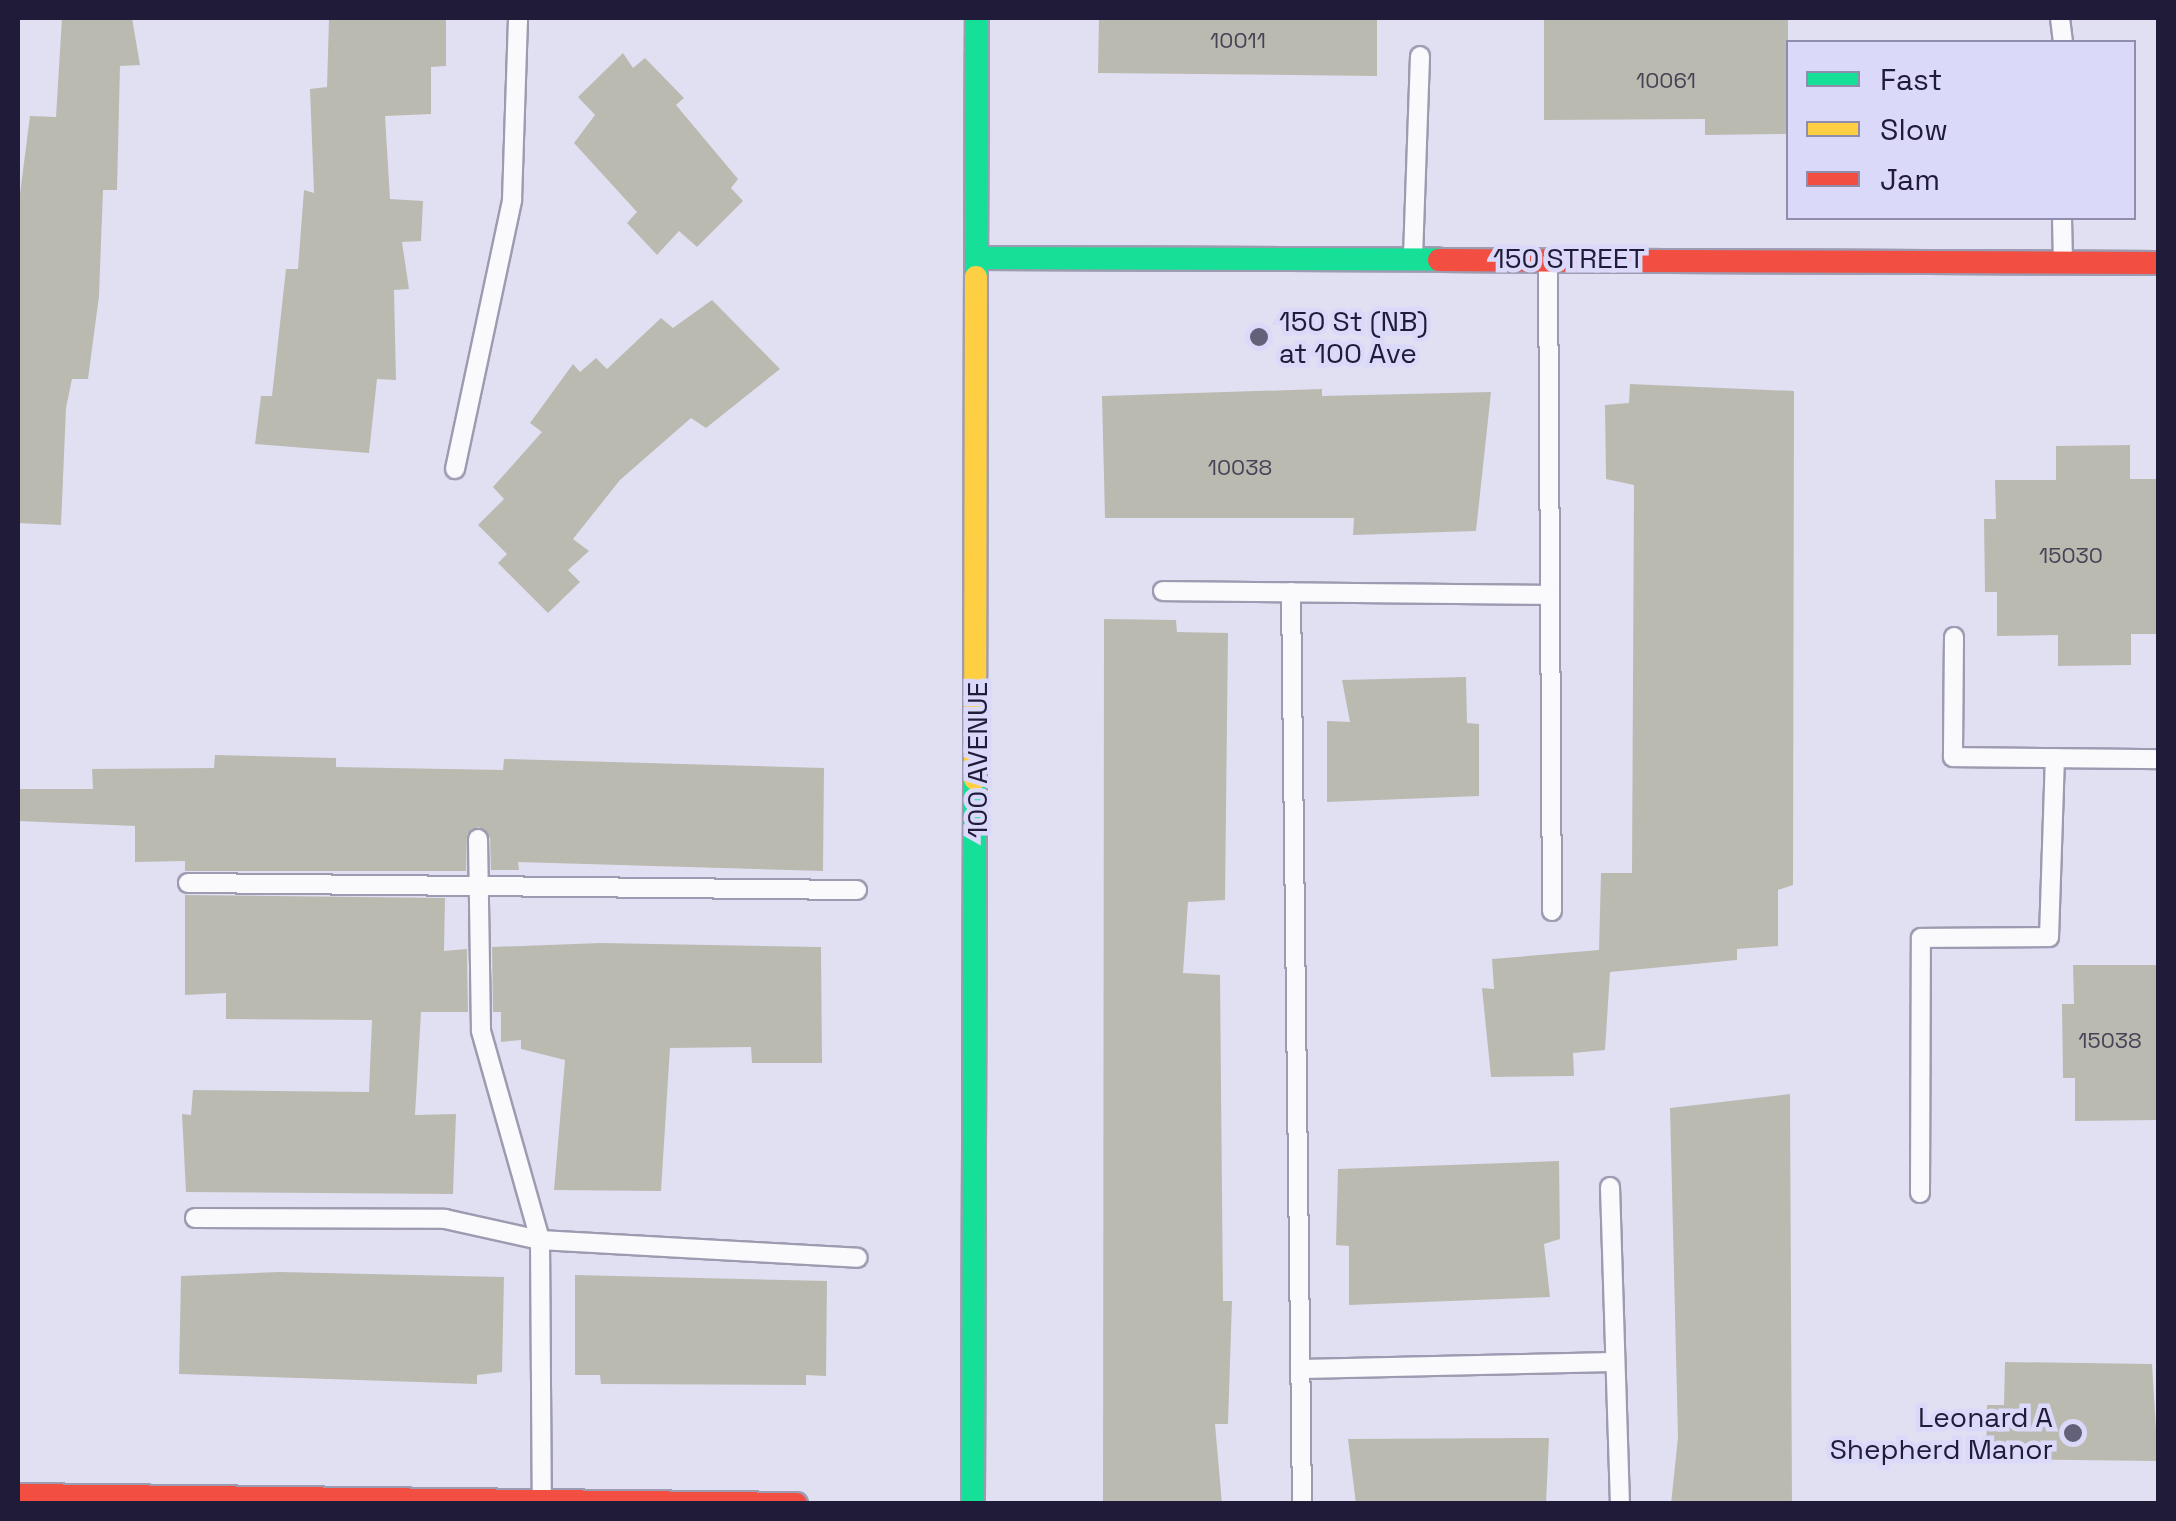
<!DOCTYPE html>
<style>
body{margin:0}
#map{position:relative;width:2176px;height:1521px;overflow:hidden;background:#e1e0f2;font-family:"Space Grotesk",sans-serif}
div>[style]{position:absolute}
.building>*{inset:0;background:#bbbab1}
.roads{filter:drop-shadow(2px 0 #9d9bb1) drop-shadow(-2px 0 #9d9bb1) drop-shadow(0 2px #9d9bb1) drop-shadow(0 -2px #9d9bb1)}
.lane>*{height:18px;margin:-9px;padding:0 9px;transform-origin:9px;border-radius:9px;background:#fafafd}
.fast>*{height:22px;margin:-11px;padding:0 11px;transform-origin:11px;border-radius:11px;background:#16e098}
.slow>*{height:22px;margin:-11px;padding:0 11px;transform-origin:11px;border-radius:11px;background:#ffcf43}
.jam>*{height:22px;margin:-11px;padding:0 11px;transform-origin:11px;border-radius:11px;background:#f24e42}
.dots>*{width:28px;height:28px;translate:-50% -50%;box-sizing:border-box;border:5px solid #dbd9f9;border-radius:50%}
span{translate:-50% -50%;white-space:nowrap;text-align:center;line-height:1.15;-webkit-text-stroke:9px #dbd9f9;paint-order:stroke}
.number-label{font-size:22px;color:#464356}
.number-label span{-webkit-text-stroke-width:0}
.street-label{font-size:28px;color:#1f1b38}
.poi-label{font-size:28px;color:#1f1b38}
.left{translate:0 -50%;text-align:left}
.right{translate:-100% -50%;text-align:right}
.frame{position:absolute;inset:0;border:20px solid #1f1b38;pointer-events:none}
.legend{position:absolute;left:1786px;top:40px;width:350px;height:180px;box-sizing:border-box;background:#dbd9f9;border:2px solid #908dac;margin:0;padding:12px 18px;list-style:none;font-size:30px;color:#1f1b38}
.legend li{display:flex;align-items:center;gap:20px;height:50px}
.legend b{width:50px;border:2px solid #908dac}
</style>
<div id="map">
<div class="building">
<div style="clip-path:polygon(62px 18px,132px 18px,140px 65px,120px 66px,117px 190px,103px 190px,99px 296px,88px 379px,72px 379px,66px 408px,61px 525px,18px 523px,18px 209px,30px 116px,56px 117px)"></div>
<div style="clip-path:polygon(329px 18px,446px 20px,446px 66px,431px 67px,431px 114px,385px 116px,390px 199px,423px 201px,421px 241px,402px 242px,409px 289px,394px 290px,396px 380px,377px 379px,369px 453px,255px 444px,261px 396px,272px 396px,286px 269px,298px 269px,304px 190px,314px 193px,310px 89px,327px 87px)"></div>
<div style="clip-path:polygon(1099px 18px,1377px 18px,1377px 76px,1098px 73px)"></div>
<div style="clip-path:polygon(1544px 18px,1788px 18px,1788px 134px,1705px 135px,1705px 119px,1544px 120px)"></div>
<div style="clip-path:polygon(623px 53px,633px 68px,645px 58px,684px 98px,676px 105px,738px 179px,731px 188px,743px 201px,697px 247px,679px 231px,657px 255px,627px 223px,637px 212px,574px 143px,595px 115px,578px 97px)"></div>
<div style="clip-path:polygon(712px 300px,780px 369px,706px 428px,691px 418px,620px 480px,573px 539px,589px 551px,568px 570px,580px 582px,548px 613px,498px 563px,507px 554px,478px 525px,504px 499px,493px 487px,542px 432px,530px 423px,573px 364px,580px 372px,596px 358px,607px 369px,661px 318px,673px 328px)"></div>
<div style="clip-path:polygon(1630px 384px,1794px 391px,1793px 885px,1778px 890px,1778px 946px,1737px 949px,1737px 960px,1610px 972px,1605px 1050px,1573px 1053px,1574px 1076px,1491px 1077px,1482px 988px,1494px 989px,1492px 959px,1599px 950px,1601px 873px,1632px 873px,1634px 485px,1606px 479px,1605px 405px,1629px 403px)"></div>
<div style="clip-path:polygon(1322px 389px,1322px 396px,1491px 392px,1476px 531px,1353px 535px,1354px 518px,1105px 518px,1102px 396px)"></div>
<div style="clip-path:polygon(2130px 445px,2130px 479px,2158px 479px,2158px 634px,2131px 634px,2131px 665px,2058px 666px,2058px 635px,1997px 636px,1997px 592px,1985px 592px,1984px 519px,1996px 519px,1995px 480px,2056px 480px,2056px 446px)"></div>
<div style="clip-path:polygon(1104px 619px,1176px 620px,1177px 632px,1228px 633px,1225px 900px,1188px 902px,1183px 973px,1220px 975px,1223px 1301px,1232px 1301px,1228px 1424px,1215px 1424px,1222px 1504px,1103px 1504px)"></div>
<div style="clip-path:polygon(1466px 677px,1467px 723px,1479px 724px,1479px 796px,1327px 802px,1327px 721px,1350px 722px,1342px 680px)"></div>
<div style="clip-path:polygon(215px 755px,336px 758px,336px 767px,503px 770px,504px 759px,824px 768px,823px 871px,518px 862px,519px 870px,491px 870px,490px 838px,479px 827px,467px 834px,466px 871px,185px 871px,185px 861px,135px 862px,135px 826px,18px 821px,18px 789px,93px 789px,92px 769px,214px 768px)"></div>
<div style="clip-path:polygon(185px 895px,445px 898px,444px 951px,467px 949px,468px 1012px,421px 1012px,415px 1115px,456px 1114px,453px 1194px,186px 1192px,182px 1114px,191px 1115px,193px 1090px,369px 1092px,372px 1020px,226px 1019px,226px 993px,185px 995px)"></div>
<div style="clip-path:polygon(601px 943px,821px 947px,822px 1063px,752px 1063px,751px 1047px,670px 1048px,661px 1191px,554px 1190px,565px 1060px,521px 1049px,521px 1040px,501px 1042px,501px 1012px,493px 1012px,492px 947px)"></div>
<div style="clip-path:polygon(2073px 965px,2158px 965px,2158px 1120px,2075px 1121px,2075px 1078px,2063px 1078px,2062px 1004px,2074px 1004px)"></div>
<div style="clip-path:polygon(1790px 1094px,1792px 1504px,1671px 1504px,1678px 1437px,1670px 1108px)"></div>
<div style="clip-path:polygon(1559px 1161px,1560px 1239px,1544px 1244px,1550px 1297px,1349px 1305px,1349px 1246px,1336px 1245px,1338px 1169px)"></div>
<div style="clip-path:polygon(280px 1272px,504px 1277px,502px 1372px,477px 1375px,477px 1384px,179px 1374px,181px 1276px)"></div>
<div style="clip-path:polygon(575px 1275px,827px 1281px,826px 1376px,806px 1375px,806px 1385px,601px 1384px,600px 1375px,575px 1375px)"></div>
<div style="clip-path:polygon(2005px 1362px,2152px 1364px,2158px 1461px,1986px 1459px,1987px 1405px,2004px 1405px)"></div>
<div style="clip-path:polygon(1549px 1438px,1546px 1504px,1356px 1504px,1348px 1439px)"></div>
</div>
<div class="roads">
<div class="lane">
<div style="left:2060px;top:18px;width:24px;rotate:83deg"></div>
<div style="left:2062px;top:218px;width:44px;rotate:88.7deg"></div>
<div style="left:1413px;top:257px;width:201px;rotate:-88deg"></div>
<div style="left:1548px;top:262px;width:649px;rotate:89.65deg"></div>
<div style="left:455px;top:469px;width:275px;rotate:-78deg"></div>
<div style="left:512px;top:200px;width:182px;rotate:-88.1deg"></div>
<div style="left:1163px;top:591px;width:384px;rotate:0.6deg"></div>
<div style="left:1291px;top:592px;width:912px;rotate:89.31deg"></div>
<div style="left:1954px;top:637px;width:120px;rotate:90.5deg"></div>
<div style="left:1953px;top:757px;width:205px;rotate:0.6deg"></div>
<div style="left:478px;top:839px;width:192px;rotate:89.1deg"></div>
<div style="left:481px;top:1031px;width:217px;rotate:74.2deg"></div>
<div style="left:540px;top:1240px;width:260px;rotate:89.6deg"></div>
<div style="left:188px;top:883px;width:669px;rotate:0.6deg"></div>
<div style="left:1610px;top:1187px;width:317px;rotate:88.2deg"></div>
<div style="left:1920px;top:1193px;width:255px;rotate:-89.8deg"></div>
<div style="left:1921px;top:938px;width:128px;rotate:-0.4deg"></div>
<div style="left:2049px;top:937px;width:179px;rotate:-88.1deg"></div>
<div style="left:195px;top:1218px;width:250px;rotate:0.2deg"></div>
<div style="left:445px;top:1219px;width:97px;rotate:12.5deg"></div>
<div style="left:540px;top:1240px;width:318px;rotate:3.2deg"></div>
<div style="left:1300px;top:1369px;width:315px;rotate:-1.3deg"></div>
</div>
<div class="fast">
<div style="left:979px;top:258px;width:460px;rotate:0.2deg"></div>
<div style="left:976px;top:277px;width:259px;rotate:-89.8deg"></div>
<div style="left:973px;top:1504px;width:725px;rotate:-89.84deg"></div>
</div>
<div class="slow">
<div style="left:975px;top:779px;width:502px;rotate:-89.89deg"></div>
</div>
<div class="jam">
<div style="left:1439px;top:260px;width:719px;rotate:0.24deg"></div>
<div style="left:18px;top:1495px;width:778px;rotate:0.66deg"></div>
</div>
</div>
<div class="dots">
<div style="left:1259px;top:337px;background:#636079"></div>
<div style="left:2073px;top:1433px;background:#636079"></div>
</div>
<div class="number-label">
<span style="left:1238px;top:41px">10011</span>
<span style="left:1666px;top:81px">10061</span>
<span style="left:1240px;top:468px">10038</span>
<span style="left:2071px;top:556px">15030</span>
<span style="left:2110px;top:1041px">15038</span>
</div>
<div class="street-label">
<span style="left:1569px;top:258px">150 STREET</span>
<span style="left:977px;top:760px;rotate:-90deg">100 AVENUE</span>
</div>
<div class="poi-label">
<span class="left" style="left:1279px;top:337px">150 St (NB)<br>at 100 Ave</span>
<span class="right" style="left:2053px;top:1433px">Leonard A<br>Shepherd Manor</span>
</div>
<div class="frame"></div>
<ul class="legend">
<li><b style="height:12px;background:#16e098"></b>Fast</li>
<li><b style="height:12px;background:#ffcf43"></b>Slow</li>
<li><b style="height:12px;background:#f24e42"></b>Jam</li>
</ul>
</div>
